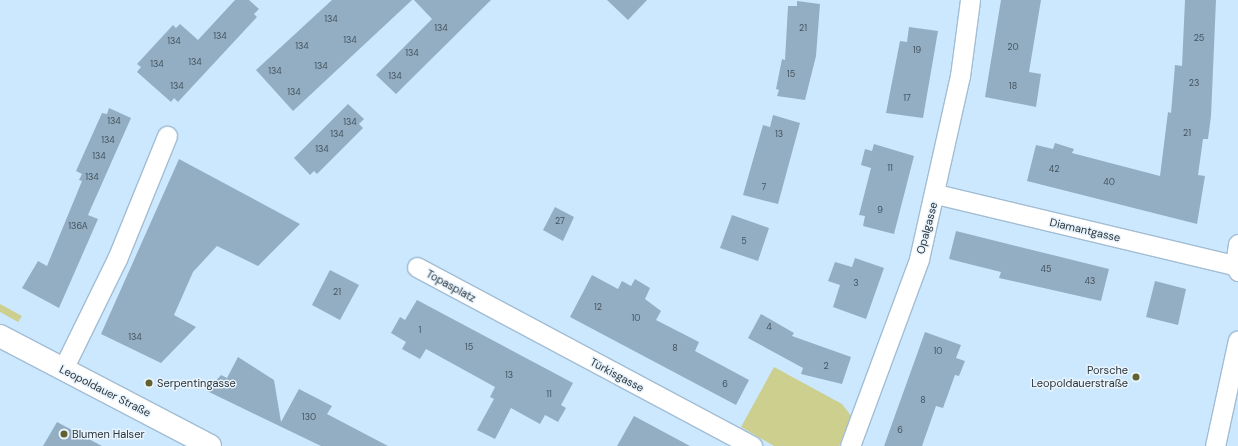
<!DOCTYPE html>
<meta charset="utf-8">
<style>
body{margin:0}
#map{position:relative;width:1238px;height:446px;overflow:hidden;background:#cce8ff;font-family:"DM Sans",sans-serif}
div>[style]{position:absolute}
.green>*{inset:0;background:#cccf8e}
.building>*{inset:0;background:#93aec3}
.roads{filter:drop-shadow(1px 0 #a2bdd3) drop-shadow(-1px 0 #a2bdd3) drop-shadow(0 1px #a2bdd3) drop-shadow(0 -1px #a2bdd3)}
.minor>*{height:19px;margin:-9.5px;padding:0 9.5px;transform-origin:9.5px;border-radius:9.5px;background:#fff}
.secondary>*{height:22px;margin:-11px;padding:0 11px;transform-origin:11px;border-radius:11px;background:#fff}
.dots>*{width:11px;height:11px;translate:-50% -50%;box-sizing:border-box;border:2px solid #e8f3fc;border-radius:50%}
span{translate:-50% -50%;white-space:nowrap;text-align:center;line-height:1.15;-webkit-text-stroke:3px #e8f3fc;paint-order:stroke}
.number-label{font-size:9px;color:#44535e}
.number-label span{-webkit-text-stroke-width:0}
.street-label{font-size:11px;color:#2a353d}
.poi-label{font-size:11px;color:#2a353d}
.right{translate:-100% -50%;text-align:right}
.left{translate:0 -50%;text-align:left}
</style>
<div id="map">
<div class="green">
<div style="clip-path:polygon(0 304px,22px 316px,18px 322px,0 312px)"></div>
<div style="clip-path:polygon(774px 367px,842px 404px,852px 417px,839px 446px,774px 446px,741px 427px)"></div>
</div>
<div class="building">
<div style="clip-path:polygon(235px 0,249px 0,259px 9px,254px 14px,257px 17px,178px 102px,174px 98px,171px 102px,137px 72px,141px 67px,137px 64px,173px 25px,176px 28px,180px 24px,198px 40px)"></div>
<div style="clip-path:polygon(332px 0,412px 0,293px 111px,256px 70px)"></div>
<div style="clip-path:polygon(414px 0,491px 0,396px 94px,376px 75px,432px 19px)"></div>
<div style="clip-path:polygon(607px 0,647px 0,628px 20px)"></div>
<div style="clip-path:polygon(1001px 0,1041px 0,1029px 72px,1041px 74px,1036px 107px,985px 97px)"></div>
<div style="clip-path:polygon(1185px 0,1216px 0,1211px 116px,1208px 139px,1203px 139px,1198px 175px,1205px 176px,1197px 224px,1027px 181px,1036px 145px,1053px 149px,1055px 143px,1074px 149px,1072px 153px,1160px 176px,1168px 112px,1171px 113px,1175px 65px,1182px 66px)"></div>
<div style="clip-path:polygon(797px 1px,820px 4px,816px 56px,805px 100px,777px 96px,779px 90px,776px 89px,782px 59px,785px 60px,788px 6px,797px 6px)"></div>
<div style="clip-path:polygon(909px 27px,938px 31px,923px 118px,886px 113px,900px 41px,907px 42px)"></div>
<div style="clip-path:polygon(348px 104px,364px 119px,359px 124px,363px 128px,317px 174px,314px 171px,310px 175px,294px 158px)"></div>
<div style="clip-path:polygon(109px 108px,131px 118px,88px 215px,98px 219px,59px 308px,22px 288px,38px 261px,47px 266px,82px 181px,79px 180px,82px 174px,76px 171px,102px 113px,107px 114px)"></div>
<div style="clip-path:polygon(773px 115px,800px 123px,778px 204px,743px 195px,763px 125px,770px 127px)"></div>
<div style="clip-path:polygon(874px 144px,914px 156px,894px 234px,863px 226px,865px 216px,859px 215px,871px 168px,861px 165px,865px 149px,872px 151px)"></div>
<div style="clip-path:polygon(179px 159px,300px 224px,258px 266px,217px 246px,193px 272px,174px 315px,196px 327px,161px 363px,101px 334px)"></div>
<div style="clip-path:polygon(555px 207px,574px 217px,563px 241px,543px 230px)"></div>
<div style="clip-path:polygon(732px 215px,769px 228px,758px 261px,720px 248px)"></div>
<div style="clip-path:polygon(956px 231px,1109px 269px,1101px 301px,999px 278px,1001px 272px,949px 259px)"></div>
<div style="clip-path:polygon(855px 258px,884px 268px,866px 319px,833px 307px,840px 285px,828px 281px,835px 262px,852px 267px)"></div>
<div style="clip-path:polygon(330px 270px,359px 285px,340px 320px,312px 305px)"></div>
<div style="clip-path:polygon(592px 275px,618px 289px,622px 281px,631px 286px,635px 279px,650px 288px,645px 299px,661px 311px,656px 320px,699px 342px,695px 351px,749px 380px,736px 405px,570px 317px)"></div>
<div style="clip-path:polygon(1155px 281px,1186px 289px,1178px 325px,1146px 317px)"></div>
<div style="clip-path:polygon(417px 300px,573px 383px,561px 405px,566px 408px,558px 422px,545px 415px,540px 424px,511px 408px,495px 439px,477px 430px,494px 399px,490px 397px,495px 387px,426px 349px,420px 359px,402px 349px,406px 342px,391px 333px,400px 317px,405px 320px)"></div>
<div style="clip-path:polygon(761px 314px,794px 333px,792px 336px,851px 357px,842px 384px,801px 374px,803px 368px,748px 338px)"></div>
<div style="clip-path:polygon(925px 332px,961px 345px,956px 358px,965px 361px,959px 376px,955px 375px,943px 408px,936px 406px,922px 446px,884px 446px)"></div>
<div style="clip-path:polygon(238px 357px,274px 380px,281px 422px,299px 389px,332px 406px,327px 414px,388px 446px,321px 446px,207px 391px,221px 375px,227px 378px)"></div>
<div style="clip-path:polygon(634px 416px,690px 446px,617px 446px)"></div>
<div style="clip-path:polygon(57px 422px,102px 446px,43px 446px)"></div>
</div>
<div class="roads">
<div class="minor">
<div style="left:936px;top:194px;width:307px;rotate:13.4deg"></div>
<div style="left:1238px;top:244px;width:21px;rotate:98deg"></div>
<div style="left:1235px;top:265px;width:7px;rotate:63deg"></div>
<div style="left:417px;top:267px;width:380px;rotate:28.1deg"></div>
<div style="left:63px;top:369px;width:123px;rotate:-63.9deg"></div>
<div style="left:117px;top:259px;width:133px;rotate:-67.9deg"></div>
<div style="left:850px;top:446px;width:199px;rotate:-69.7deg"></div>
<div style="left:919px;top:259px;width:188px;rotate:-77.4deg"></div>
<div style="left:960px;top:76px;width:77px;rotate:-82.5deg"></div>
<div style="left:1215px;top:446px;width:108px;rotate:-77.8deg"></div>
</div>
<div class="secondary">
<div style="left:0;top:336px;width:237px;rotate:27.6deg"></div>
</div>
</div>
<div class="dots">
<div style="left:1136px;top:377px;background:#60612f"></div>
<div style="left:149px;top:383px;background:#60612f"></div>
<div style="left:64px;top:434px;background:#60612f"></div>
</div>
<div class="number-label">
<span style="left:331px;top:19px">134</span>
<span style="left:441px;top:28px">134</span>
<span style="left:803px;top:28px">21</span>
<span style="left:220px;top:36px">134</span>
<span style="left:1199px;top:38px">25</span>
<span style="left:350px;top:40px">134</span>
<span style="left:174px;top:41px">134</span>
<span style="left:302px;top:46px">134</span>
<span style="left:1013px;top:47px">20</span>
<span style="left:917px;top:50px">19</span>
<span style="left:412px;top:53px">134</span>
<span style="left:195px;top:62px">134</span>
<span style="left:157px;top:64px">134</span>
<span style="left:321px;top:66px">134</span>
<span style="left:275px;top:71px">134</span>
<span style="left:791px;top:74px">15</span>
<span style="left:395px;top:76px">134</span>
<span style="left:1194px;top:83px">23</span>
<span style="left:177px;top:86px">134</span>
<span style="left:1013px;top:86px">18</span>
<span style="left:294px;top:92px">134</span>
<span style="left:907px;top:98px">17</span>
<span style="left:114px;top:121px">134</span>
<span style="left:350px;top:122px">134</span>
<span style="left:1187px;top:133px">21</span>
<span style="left:337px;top:134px">134</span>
<span style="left:779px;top:134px">13</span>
<span style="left:108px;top:140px">134</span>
<span style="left:322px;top:149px">134</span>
<span style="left:99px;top:156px">134</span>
<span style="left:890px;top:168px">11</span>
<span style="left:1054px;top:169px">42</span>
<span style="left:92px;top:177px">134</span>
<span style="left:1109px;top:182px">40</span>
<span style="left:764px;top:187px">7</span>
<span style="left:880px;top:210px">9</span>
<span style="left:560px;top:221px">27</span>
<span style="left:78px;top:226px">136A</span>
<span style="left:744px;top:241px">5</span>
<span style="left:1046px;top:269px">45</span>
<span style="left:1090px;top:281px">43</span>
<span style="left:856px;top:283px">3</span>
<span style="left:337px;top:292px">21</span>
<span style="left:598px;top:307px">12</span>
<span style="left:636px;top:318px">10</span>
<span style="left:769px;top:327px">4</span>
<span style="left:420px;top:330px">1</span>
<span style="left:135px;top:337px">134</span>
<span style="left:469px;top:347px">15</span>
<span style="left:675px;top:348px">8</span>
<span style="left:938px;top:351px">10</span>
<span style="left:826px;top:366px">2</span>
<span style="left:509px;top:375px">13</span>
<span style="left:725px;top:384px">6</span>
<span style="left:549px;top:394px">11</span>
<span style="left:923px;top:400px">8</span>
<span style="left:309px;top:417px">130</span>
<span style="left:900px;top:430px">6</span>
</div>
<div class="street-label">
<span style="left:927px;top:228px;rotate:-75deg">Opalgasse</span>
<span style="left:1085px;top:230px;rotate:13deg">Diamantgasse</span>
<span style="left:451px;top:286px;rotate:29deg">Topasplatz</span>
<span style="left:617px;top:375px;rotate:28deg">Türkisgasse</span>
<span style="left:105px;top:391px;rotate:27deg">Leopoldauer Straße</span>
</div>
<div class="poi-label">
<span class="right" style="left:1128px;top:377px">Porsche<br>Leopoldauerstraße</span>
<span class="left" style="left:157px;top:383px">Serpentingasse</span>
<span class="left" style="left:72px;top:434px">Blumen Halser</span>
</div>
</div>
